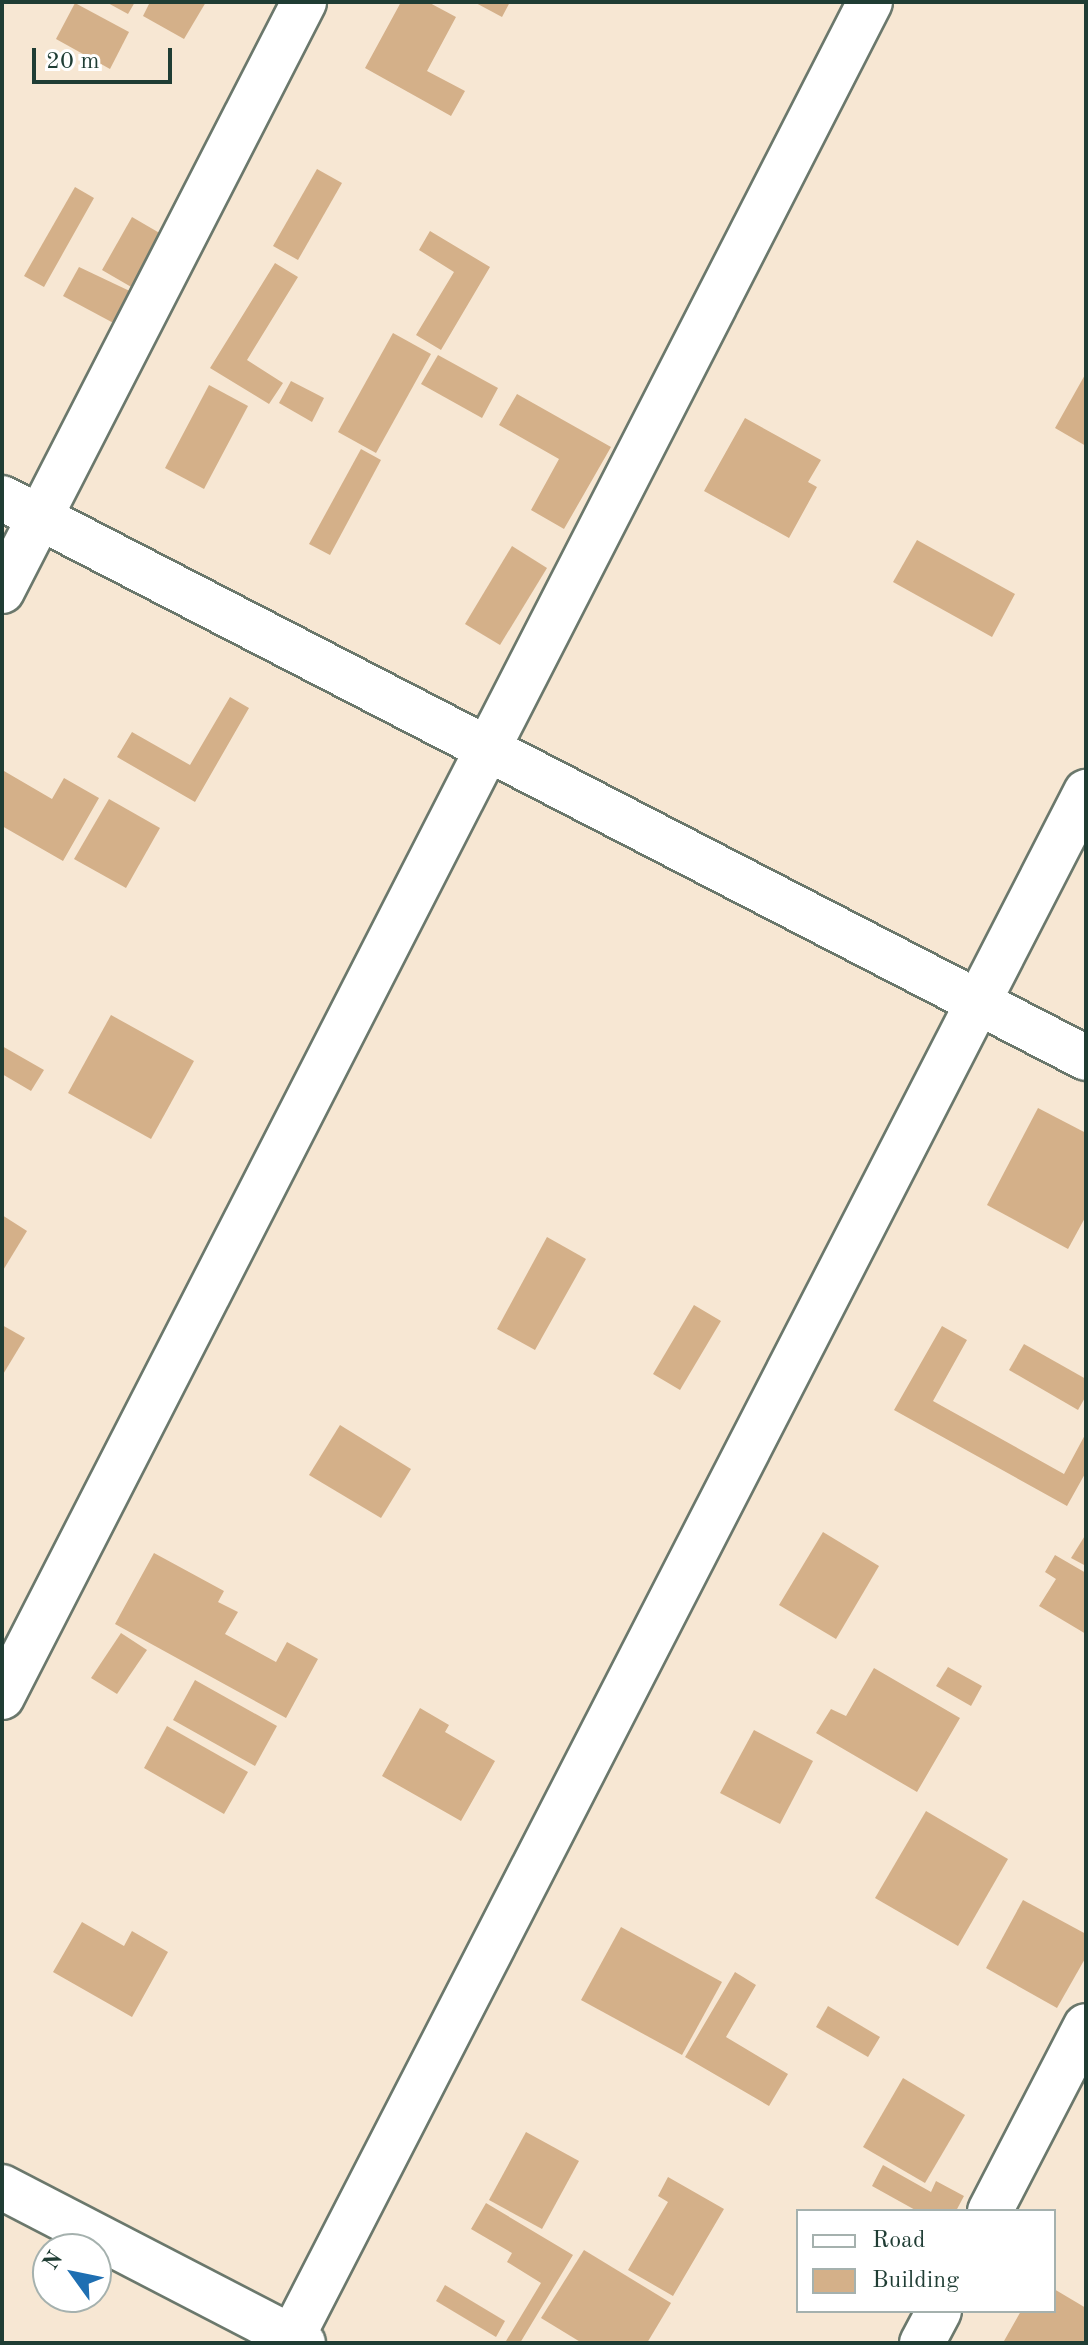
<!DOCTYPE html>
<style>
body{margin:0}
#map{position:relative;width:1088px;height:2345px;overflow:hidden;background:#f7e7d3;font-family:"Old Standard TT",serif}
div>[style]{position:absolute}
.building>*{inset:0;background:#d4b089}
.roads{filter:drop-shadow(2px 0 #6b786c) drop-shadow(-2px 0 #6b786c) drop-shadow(0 2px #6b786c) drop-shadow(0 -2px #6b786c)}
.minor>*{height:44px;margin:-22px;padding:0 22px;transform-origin:22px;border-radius:22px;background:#fff}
span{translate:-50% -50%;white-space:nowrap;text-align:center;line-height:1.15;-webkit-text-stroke:6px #fff;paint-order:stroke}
.frame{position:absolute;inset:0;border:4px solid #1f3d34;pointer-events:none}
.legend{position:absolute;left:796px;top:2209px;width:260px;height:104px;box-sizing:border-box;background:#fff;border:2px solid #a5b1ae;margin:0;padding:10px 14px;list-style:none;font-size:24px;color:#1f3d34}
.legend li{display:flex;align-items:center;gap:16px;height:40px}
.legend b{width:40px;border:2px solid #a5b1ae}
.north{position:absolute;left:32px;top:2233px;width:80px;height:80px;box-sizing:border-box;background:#fff;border:2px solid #a5b1ae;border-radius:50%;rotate:303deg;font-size:22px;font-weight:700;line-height:32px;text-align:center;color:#1f3d34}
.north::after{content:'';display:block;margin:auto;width:28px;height:36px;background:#1f6fb2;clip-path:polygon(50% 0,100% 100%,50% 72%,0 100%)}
.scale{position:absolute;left:32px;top:48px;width:140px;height:36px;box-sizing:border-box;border:4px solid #1f3d34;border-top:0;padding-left:10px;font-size:24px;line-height:28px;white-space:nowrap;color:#1f3d34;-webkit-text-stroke:6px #fff;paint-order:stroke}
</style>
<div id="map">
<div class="building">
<div style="clip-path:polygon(106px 2px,135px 2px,128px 14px)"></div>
<div style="clip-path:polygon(150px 2px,206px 2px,184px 39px,143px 16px)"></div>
<div style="clip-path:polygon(401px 2px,428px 2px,456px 17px,427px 71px,465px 91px,451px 116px,365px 68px)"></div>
<div style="clip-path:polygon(474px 2px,510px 2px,502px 17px)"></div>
<div style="clip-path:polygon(75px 3px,129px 32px,110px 69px,56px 39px)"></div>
<div style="clip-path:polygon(317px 169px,342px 183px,298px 260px,273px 246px)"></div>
<div style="clip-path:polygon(75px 187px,94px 198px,44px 287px,24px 276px)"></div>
<div style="clip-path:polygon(132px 217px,163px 235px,133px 288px,102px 270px)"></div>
<div style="clip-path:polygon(430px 231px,490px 267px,441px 350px,416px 335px,454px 272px,419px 250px)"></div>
<div style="clip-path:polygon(275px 263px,298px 277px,247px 360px,283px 383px,269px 404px,210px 368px)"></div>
<div style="clip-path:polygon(79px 267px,136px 294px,119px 326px,63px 296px)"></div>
<div style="clip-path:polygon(393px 333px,431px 354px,376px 453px,338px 432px)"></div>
<div style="clip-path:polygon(438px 355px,498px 388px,482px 418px,421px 384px)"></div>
<div style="clip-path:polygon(1086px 373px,1086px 446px,1055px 428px)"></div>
<div style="clip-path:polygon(291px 381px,324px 398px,312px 422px,279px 403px)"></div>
<div style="clip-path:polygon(209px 385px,248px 406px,204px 489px,165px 468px)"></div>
<div style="clip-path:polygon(517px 394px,611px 447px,564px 529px,531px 510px,559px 459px,499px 425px)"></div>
<div style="clip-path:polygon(745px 418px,821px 460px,808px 482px,817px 487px,789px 538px,704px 491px)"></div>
<div style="clip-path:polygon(361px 449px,381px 460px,330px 555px,309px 544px)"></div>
<div style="clip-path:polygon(917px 540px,1015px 594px,992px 637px,893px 582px)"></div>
<div style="clip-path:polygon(512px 546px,547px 568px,500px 645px,465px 624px)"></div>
<div style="clip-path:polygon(230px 697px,249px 708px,195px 802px,117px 757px,132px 732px,190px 765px)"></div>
<div style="clip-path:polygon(4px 771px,52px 799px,64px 778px,99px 798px,63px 861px,2px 826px)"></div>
<div style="clip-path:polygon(109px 799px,160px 828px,126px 888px,74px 859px)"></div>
<div style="clip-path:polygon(111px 1015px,194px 1061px,151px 1139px,68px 1093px)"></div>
<div style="clip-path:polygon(2px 1046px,44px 1070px,31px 1091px,2px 1074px)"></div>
<div style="clip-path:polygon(1038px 1108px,1086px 1133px,1086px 1216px,1068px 1249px,987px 1205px)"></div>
<div style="clip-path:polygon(2px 1215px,27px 1231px,2px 1272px)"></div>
<div style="clip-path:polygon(547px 1237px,586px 1259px,535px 1350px,497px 1329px)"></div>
<div style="clip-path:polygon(694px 1305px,721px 1321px,680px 1390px,653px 1374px)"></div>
<div style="clip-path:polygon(2px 1325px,25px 1338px,2px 1376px)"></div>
<div style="clip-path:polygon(942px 1326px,967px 1340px,933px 1401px,1064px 1474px,1086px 1433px,1086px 1472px,1067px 1506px,894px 1410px)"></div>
<div style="clip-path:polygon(1024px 1344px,1086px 1379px,1086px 1396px,1078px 1410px,1009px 1370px)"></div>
<div style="clip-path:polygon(340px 1425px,411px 1469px,381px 1518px,309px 1475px)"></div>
<div style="clip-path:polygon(823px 1532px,879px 1566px,836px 1639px,779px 1605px)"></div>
<div style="clip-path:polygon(1086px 1534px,1086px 1566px,1071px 1558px)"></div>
<div style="clip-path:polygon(154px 1553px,224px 1591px,218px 1602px,238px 1612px,225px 1634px,276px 1662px,287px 1642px,318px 1659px,286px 1718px,115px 1624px)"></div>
<div style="clip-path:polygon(1055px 1555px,1086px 1573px,1086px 1634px,1039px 1606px,1056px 1579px,1045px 1572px)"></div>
<div style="clip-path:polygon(121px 1633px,147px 1650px,117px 1694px,91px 1678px)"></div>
<div style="clip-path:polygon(948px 1667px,982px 1686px,971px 1706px,936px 1686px)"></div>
<div style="clip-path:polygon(874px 1668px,960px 1718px,917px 1792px,816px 1733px,831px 1709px,846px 1716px)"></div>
<div style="clip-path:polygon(195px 1680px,277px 1726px,255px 1766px,173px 1720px)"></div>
<div style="clip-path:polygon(420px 1708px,449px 1725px,445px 1732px,495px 1761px,461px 1821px,382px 1776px)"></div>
<div style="clip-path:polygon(167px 1726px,248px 1772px,224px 1814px,144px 1768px)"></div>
<div style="clip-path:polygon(754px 1730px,813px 1761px,780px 1824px,720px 1793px)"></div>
<div style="clip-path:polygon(926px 1811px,1008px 1859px,958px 1946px,875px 1898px)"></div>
<div style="clip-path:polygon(1023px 1900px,1086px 1934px,1086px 1957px,1057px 2008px,986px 1968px)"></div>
<div style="clip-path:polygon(82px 1922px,124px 1946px,132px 1931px,168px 1952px,132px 2017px,53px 1972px)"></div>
<div style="clip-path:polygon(621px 1927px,722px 1982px,682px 2055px,581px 2000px)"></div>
<div style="clip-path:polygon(735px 1972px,756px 1985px,726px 2037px,788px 2074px,769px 2106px,685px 2057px)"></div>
<div style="clip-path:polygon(828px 2006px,880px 2037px,868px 2057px,816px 2027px)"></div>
<div style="clip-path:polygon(903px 2078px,965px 2115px,925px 2183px,863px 2147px)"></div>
<div style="clip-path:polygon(526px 2132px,579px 2161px,542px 2229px,489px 2200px)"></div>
<div style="clip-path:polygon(883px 2165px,931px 2192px,936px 2181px,964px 2196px,956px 2211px,917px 2211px,872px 2186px)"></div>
<div style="clip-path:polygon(668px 2177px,724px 2209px,673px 2296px,628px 2270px,668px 2202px,658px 2196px)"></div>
<div style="clip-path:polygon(486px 2203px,573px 2255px,520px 2343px,506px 2341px,541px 2283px,507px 2262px,512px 2253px,471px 2229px)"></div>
<div style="clip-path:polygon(584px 2250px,671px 2303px,647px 2343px,582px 2343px,541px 2318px)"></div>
<div style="clip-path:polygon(445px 2285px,505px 2321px,496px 2337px,436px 2301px)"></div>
<div style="clip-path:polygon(1054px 2289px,1086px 2308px,1086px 2343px,1004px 2341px,1021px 2311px,1054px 2311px)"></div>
</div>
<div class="roads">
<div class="minor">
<div style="left:2px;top:498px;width:1220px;rotate:27.32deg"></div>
<div style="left:2px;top:591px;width:662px;rotate:-62.85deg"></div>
<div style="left:2px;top:1697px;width:1904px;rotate:-62.88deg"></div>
<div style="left:2px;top:2187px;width:339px;rotate:27.4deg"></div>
<div style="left:990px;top:2211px;width:208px;rotate:-62.6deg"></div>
<div style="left:289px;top:2343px;width:1744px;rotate:-62.8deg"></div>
<div style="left:922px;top:2343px;width:36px;rotate:-62deg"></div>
</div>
</div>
<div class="frame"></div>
<ul class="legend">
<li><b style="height:10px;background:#fff"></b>Road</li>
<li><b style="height:22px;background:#d4b089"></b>Building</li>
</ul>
<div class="north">N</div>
<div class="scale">20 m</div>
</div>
